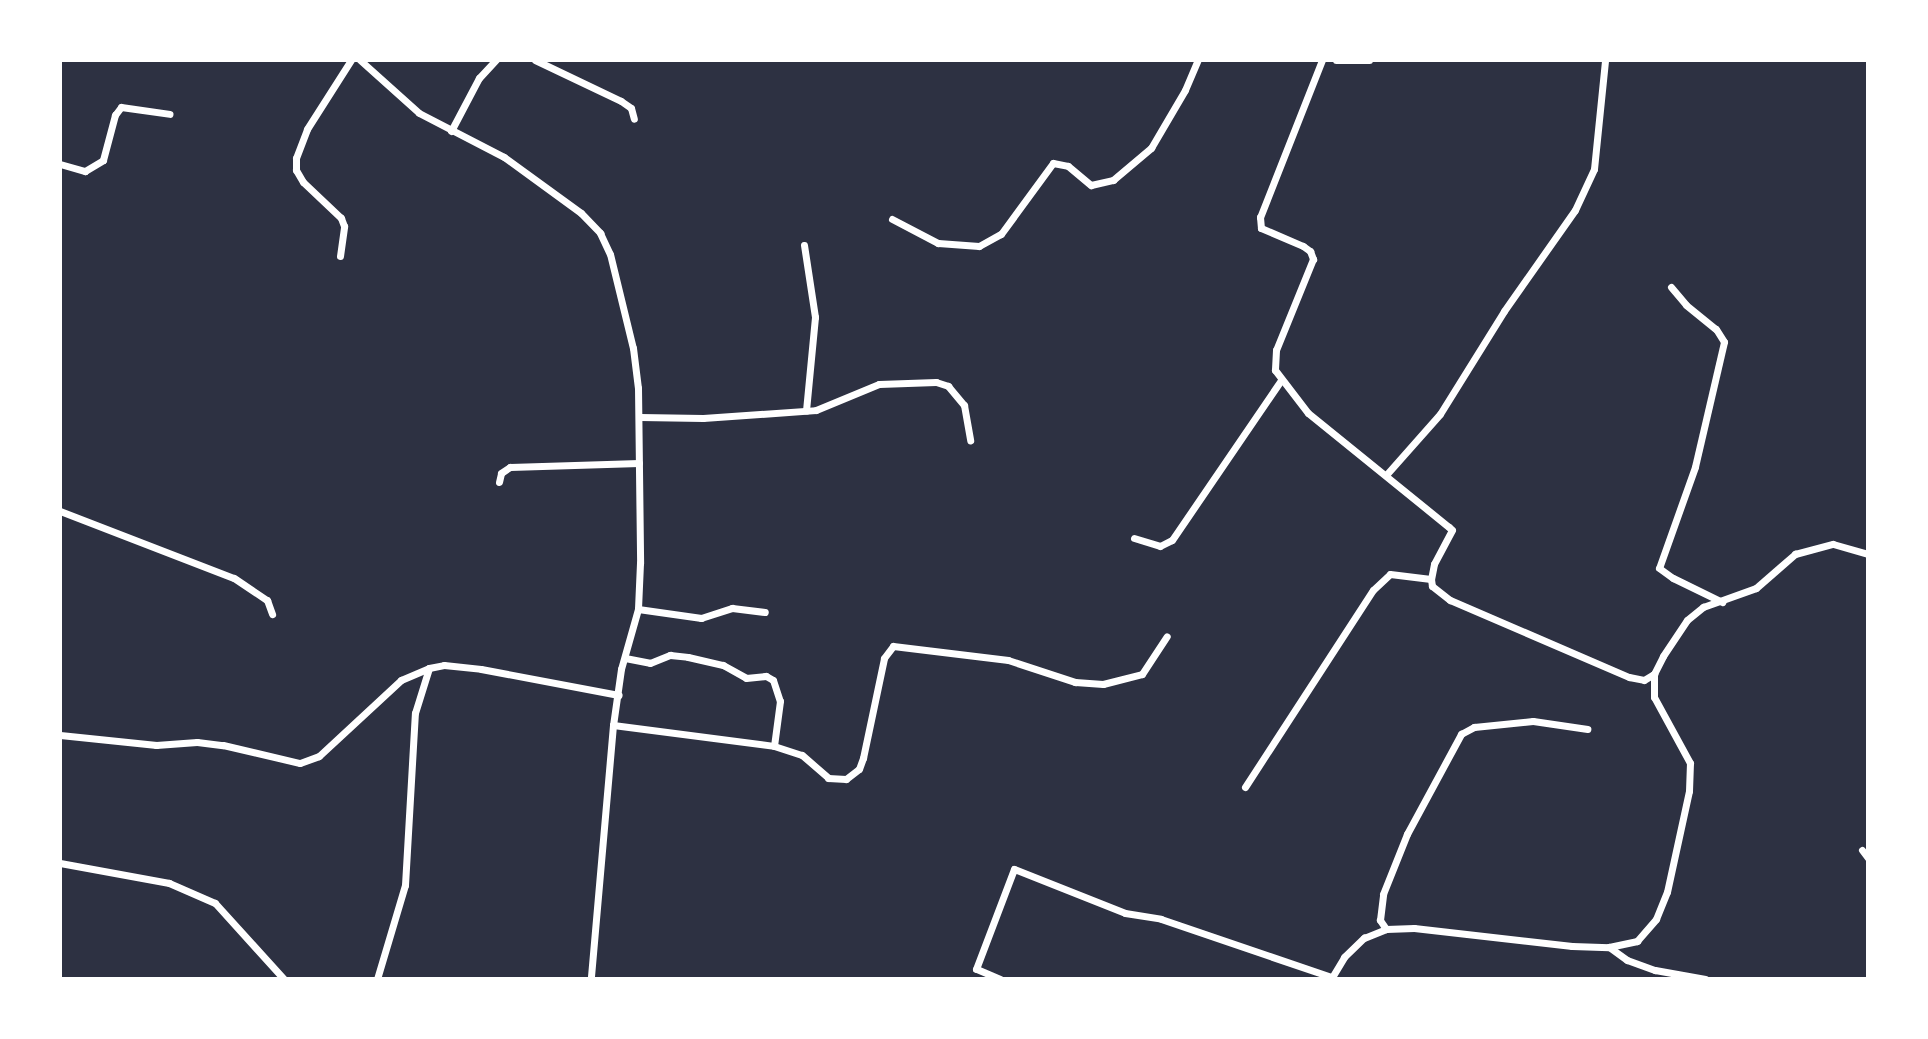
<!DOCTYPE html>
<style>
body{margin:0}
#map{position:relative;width:1928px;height:1039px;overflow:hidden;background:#2d3142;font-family:"Open Sans",sans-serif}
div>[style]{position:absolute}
.minor>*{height:7px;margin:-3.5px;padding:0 3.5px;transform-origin:3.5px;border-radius:3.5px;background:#fff}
span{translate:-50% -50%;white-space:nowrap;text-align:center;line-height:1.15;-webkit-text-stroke:8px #fff;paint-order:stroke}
.frame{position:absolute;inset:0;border:62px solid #fff;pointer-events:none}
</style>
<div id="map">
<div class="minor">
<div style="left:360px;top:60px;width:79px;rotate:41.9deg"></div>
<div style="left:419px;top:113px;width:96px;rotate:27.4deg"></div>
<div style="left:504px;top:157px;width:95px;rotate:36deg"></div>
<div style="left:581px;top:213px;width:28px;rotate:46deg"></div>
<div style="left:600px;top:233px;width:23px;rotate:65deg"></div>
<div style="left:610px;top:254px;width:97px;rotate:76.3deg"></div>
<div style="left:633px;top:348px;width:40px;rotate:82.9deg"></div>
<div style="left:638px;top:388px;width:175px;rotate:89.3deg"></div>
<div style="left:640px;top:563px;width:46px;rotate:92.5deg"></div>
<div style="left:638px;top:609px;width:62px;rotate:105.8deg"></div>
<div style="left:621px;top:669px;width:57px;rotate:98.1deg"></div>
<div style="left:613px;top:725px;width:255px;rotate:95deg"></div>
<div style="left:535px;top:60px;width:95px;rotate:25.5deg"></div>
<div style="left:621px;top:101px;width:12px;rotate:35deg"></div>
<div style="left:631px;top:108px;width:11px;rotate:75deg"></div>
<div style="left:1322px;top:60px;width:169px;rotate:111.5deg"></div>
<div style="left:1260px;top:217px;width:11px;rotate:85deg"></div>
<div style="left:1261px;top:228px;width:46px;rotate:23.2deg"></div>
<div style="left:1303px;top:246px;width:9px;rotate:36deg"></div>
<div style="left:1310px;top:251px;width:9px;rotate:69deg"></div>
<div style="left:1313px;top:259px;width:98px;rotate:112.1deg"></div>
<div style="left:1276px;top:350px;width:20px;rotate:93deg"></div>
<div style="left:1275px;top:370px;width:54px;rotate:52.5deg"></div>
<div style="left:1308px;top:413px;width:181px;rotate:39deg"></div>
<div style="left:1449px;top:527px;width:4px;rotate:45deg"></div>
<div style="left:1452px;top:530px;width:38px;rotate:118deg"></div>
<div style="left:1434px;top:564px;width:15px;rotate:101deg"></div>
<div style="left:1431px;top:579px;width:7px;rotate:82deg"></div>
<div style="left:1432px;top:586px;width:23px;rotate:38deg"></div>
<div style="left:1450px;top:600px;width:195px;rotate:23.3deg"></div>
<div style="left:1629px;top:677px;width:15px;rotate:11deg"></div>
<div style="left:1644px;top:680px;width:12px;rotate:-31deg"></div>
<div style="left:1336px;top:60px;width:33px"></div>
<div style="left:451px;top:131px;width:60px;rotate:-62.2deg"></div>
<div style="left:479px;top:78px;width:25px;rotate:-47deg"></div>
<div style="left:60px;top:164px;width:26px;rotate:16deg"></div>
<div style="left:85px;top:171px;width:21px;rotate:-31deg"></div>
<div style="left:103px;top:160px;width:47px;rotate:-75.1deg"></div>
<div style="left:115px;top:115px;width:10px;rotate:-53deg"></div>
<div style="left:121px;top:107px;width:49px;rotate:8.1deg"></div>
<div style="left:892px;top:219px;width:52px;rotate:27.6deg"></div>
<div style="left:938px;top:243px;width:41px;rotate:4.2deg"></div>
<div style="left:979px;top:246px;width:25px;rotate:-29deg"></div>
<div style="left:1001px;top:234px;width:88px;rotate:-53.8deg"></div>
<div style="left:1053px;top:163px;width:15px;rotate:11deg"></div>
<div style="left:1068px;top:166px;width:30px;rotate:40deg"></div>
<div style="left:1091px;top:185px;width:23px;rotate:-13deg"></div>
<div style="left:1113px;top:180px;width:50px;rotate:-40.1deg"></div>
<div style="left:1151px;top:148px;width:67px;rotate:-59.6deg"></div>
<div style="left:1185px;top:90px;width:33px;rotate:-67deg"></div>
<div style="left:804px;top:245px;width:73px;rotate:81.3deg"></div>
<div style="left:815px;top:317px;width:94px;rotate:95.5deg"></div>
<div style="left:340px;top:256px;width:30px;rotate:-82deg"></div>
<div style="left:344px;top:226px;width:9px;rotate:-111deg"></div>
<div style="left:341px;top:218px;width:52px;rotate:-136.5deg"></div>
<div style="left:303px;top:182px;width:14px;rotate:-120deg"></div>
<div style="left:296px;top:170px;width:12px;rotate:-90deg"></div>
<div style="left:296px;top:158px;width:31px;rotate:-69deg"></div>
<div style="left:307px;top:129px;width:82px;rotate:-57.5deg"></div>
<div style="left:1671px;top:287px;width:23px;rotate:50deg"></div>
<div style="left:1686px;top:305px;width:38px;rotate:39deg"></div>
<div style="left:1716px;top:329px;width:15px;rotate:58deg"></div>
<div style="left:1724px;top:342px;width:128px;rotate:103.1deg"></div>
<div style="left:1695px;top:467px;width:107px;rotate:109.6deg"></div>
<div style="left:1659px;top:568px;width:17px;rotate:36deg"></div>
<div style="left:1673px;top:578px;width:55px;rotate:26.1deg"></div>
<div style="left:640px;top:417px;width:63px;rotate:0.9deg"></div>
<div style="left:703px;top:418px;width:113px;rotate:-4deg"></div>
<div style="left:816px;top:410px;width:68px;rotate:-22.4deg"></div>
<div style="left:879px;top:384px;width:57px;rotate:-2deg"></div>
<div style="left:936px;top:382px;width:13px;rotate:18deg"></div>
<div style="left:948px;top:386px;width:25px;rotate:50deg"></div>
<div style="left:964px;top:405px;width:36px;rotate:80deg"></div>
<div style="left:1386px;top:475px;width:81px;rotate:-48.5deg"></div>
<div style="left:1440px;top:414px;width:121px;rotate:-58.1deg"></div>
<div style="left:1504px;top:311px;width:123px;rotate:-54.9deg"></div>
<div style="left:1575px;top:210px;width:45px;rotate:-65.1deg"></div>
<div style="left:1594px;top:169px;width:110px;rotate:-84.2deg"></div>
<div style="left:499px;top:482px;width:9px;rotate:-77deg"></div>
<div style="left:501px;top:473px;width:11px;rotate:-34deg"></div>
<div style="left:510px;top:467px;width:129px;rotate:-1.8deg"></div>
<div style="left:60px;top:511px;width:186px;rotate:21.1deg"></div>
<div style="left:234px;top:578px;width:40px;rotate:34deg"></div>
<div style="left:267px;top:600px;width:15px;rotate:70deg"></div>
<div style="left:1134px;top:538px;width:27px;rotate:17deg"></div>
<div style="left:1160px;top:546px;width:13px;rotate:-27deg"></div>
<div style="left:1172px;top:540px;width:194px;rotate:-55.7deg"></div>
<div style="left:638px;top:609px;width:64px;rotate:8.1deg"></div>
<div style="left:701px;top:618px;width:33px;rotate:-18deg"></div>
<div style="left:732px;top:608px;width:33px;rotate:7deg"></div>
<div style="left:625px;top:658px;width:25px;rotate:11deg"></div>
<div style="left:650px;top:663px;width:22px;rotate:-22deg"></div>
<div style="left:670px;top:655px;width:18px;rotate:6deg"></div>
<div style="left:688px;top:657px;width:36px;rotate:13deg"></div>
<div style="left:723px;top:665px;width:26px;rotate:29deg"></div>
<div style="left:746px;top:678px;width:20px;rotate:-6deg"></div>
<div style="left:766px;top:676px;width:8px;rotate:30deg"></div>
<div style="left:773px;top:680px;width:22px;rotate:72deg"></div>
<div style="left:780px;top:701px;width:45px;rotate:97.6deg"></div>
<div style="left:613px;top:725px;width:162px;rotate:7.4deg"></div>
<div style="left:774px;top:746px;width:29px;rotate:18deg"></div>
<div style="left:802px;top:755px;width:35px;rotate:41deg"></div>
<div style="left:828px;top:778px;width:18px;rotate:3deg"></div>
<div style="left:846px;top:779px;width:16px;rotate:-38deg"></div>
<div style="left:859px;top:769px;width:12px;rotate:-70deg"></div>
<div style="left:863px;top:758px;width:102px;rotate:-78.1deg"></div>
<div style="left:884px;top:658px;width:15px;rotate:-53deg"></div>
<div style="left:893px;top:646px;width:116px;rotate:6.9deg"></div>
<div style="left:1008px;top:660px;width:71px;rotate:18.2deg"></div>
<div style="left:1075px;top:682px;width:28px;rotate:4deg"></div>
<div style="left:1103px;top:684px;width:40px;rotate:-14.4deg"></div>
<div style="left:1142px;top:674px;width:45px;rotate:-56.7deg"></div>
<div style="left:60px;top:735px;width:97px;rotate:5.9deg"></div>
<div style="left:156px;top:745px;width:41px;rotate:-4.2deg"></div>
<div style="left:197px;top:742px;width:26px;rotate:7deg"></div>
<div style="left:223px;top:745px;width:79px;rotate:13.2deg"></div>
<div style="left:300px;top:763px;width:20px;rotate:-20deg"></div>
<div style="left:319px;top:756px;width:112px;rotate:-42.8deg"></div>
<div style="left:401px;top:680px;width:30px;rotate:-23deg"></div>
<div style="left:429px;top:668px;width:15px;rotate:-11deg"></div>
<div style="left:444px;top:665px;width:37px;rotate:6deg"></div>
<div style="left:481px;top:669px;width:140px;rotate:10.7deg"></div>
<div style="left:1245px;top:787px;width:235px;rotate:-57deg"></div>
<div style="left:1373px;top:590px;width:23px;rotate:-43deg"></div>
<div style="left:1390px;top:574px;width:41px;rotate:7deg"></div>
<div style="left:1862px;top:850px;width:10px;rotate:53deg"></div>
<div style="left:60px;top:863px;width:111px;rotate:10.4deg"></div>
<div style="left:169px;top:883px;width:50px;rotate:23.5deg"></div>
<div style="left:215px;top:903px;width:103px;rotate:47.8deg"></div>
<div style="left:1386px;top:929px;width:11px;rotate:-124deg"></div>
<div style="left:1380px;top:920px;width:26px;rotate:-83deg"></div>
<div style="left:1383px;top:894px;width:65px;rotate:-68.2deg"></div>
<div style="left:1407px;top:834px;width:114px;rotate:-61.6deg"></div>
<div style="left:1461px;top:734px;width:15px;rotate:-28deg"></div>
<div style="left:1474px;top:727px;width:59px;rotate:-5.8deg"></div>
<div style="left:1533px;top:721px;width:55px;rotate:8.4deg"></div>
<div style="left:1609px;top:947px;width:22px;rotate:36deg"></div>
<div style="left:1627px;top:960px;width:30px;rotate:20deg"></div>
<div style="left:1655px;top:970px;width:51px;rotate:10.2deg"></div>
<div style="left:377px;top:979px;width:98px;rotate:-73.4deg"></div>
<div style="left:405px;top:885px;width:172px;rotate:-86.7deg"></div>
<div style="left:415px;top:713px;width:47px;rotate:-72.7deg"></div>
<div style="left:1000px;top:979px;width:26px;rotate:-157deg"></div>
<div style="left:976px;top:969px;width:107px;rotate:-69.2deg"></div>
<div style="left:1014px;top:869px;width:119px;rotate:21.6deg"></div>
<div style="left:1125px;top:913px;width:36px;rotate:9deg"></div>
<div style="left:1161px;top:919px;width:180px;rotate:18.8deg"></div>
<div style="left:1331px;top:979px;width:26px;rotate:-59deg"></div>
<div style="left:1344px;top:957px;width:28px;rotate:-44deg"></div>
<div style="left:1364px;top:938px;width:24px;rotate:-22deg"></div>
<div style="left:1386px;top:929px;width:28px;rotate:-2deg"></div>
<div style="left:1414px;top:928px;width:159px;rotate:6.5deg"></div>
<div style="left:1572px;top:946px;width:37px;rotate:2deg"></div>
<div style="left:1609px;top:947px;width:29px;rotate:-12deg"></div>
<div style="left:1637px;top:941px;width:29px;rotate:-49deg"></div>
<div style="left:1656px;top:919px;width:29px;rotate:-68deg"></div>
<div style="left:1667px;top:892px;width:103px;rotate:-77.7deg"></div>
<div style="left:1689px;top:791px;width:28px;rotate:-88deg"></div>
<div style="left:1690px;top:763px;width:75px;rotate:-118.6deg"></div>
<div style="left:1654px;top:697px;width:23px;rotate:-90deg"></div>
<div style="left:1654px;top:674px;width:20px;rotate:-63deg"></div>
<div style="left:1663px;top:656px;width:43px;rotate:-56.3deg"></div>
<div style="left:1687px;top:620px;width:21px;rotate:-39deg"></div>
<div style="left:1703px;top:607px;width:56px;rotate:-19.7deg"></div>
<div style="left:1756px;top:588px;width:52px;rotate:-41.1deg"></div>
<div style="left:1795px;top:554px;width:39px;rotate:-15deg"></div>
<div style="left:1833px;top:544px;width:36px;rotate:16deg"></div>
</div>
<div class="frame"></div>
</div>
